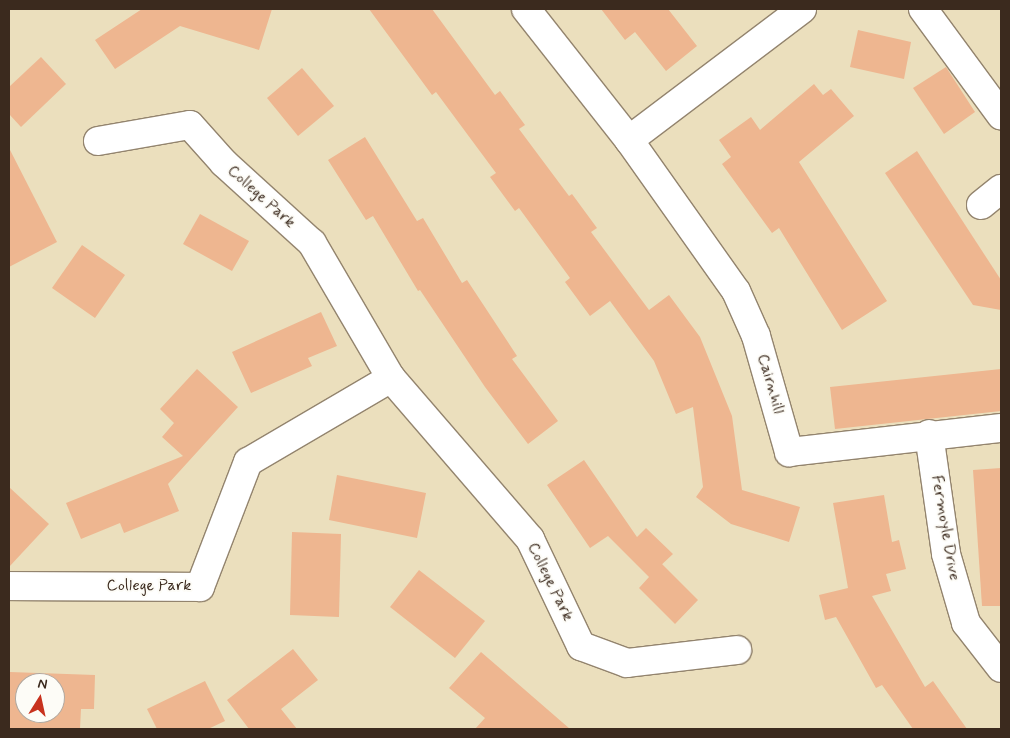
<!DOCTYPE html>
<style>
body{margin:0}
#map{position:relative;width:1010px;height:738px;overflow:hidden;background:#ebdfbd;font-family:Mynerve,sans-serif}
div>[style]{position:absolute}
.building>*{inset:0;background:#eeb690}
.roads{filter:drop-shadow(1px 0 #93846e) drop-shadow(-1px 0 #93846e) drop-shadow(0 1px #93846e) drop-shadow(0 -1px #93846e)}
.street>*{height:28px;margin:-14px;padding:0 14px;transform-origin:14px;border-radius:14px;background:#fff}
span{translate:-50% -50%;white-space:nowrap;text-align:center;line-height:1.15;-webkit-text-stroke:4px #fdfcf7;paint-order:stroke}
.street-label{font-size:16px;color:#3b2a1e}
.frame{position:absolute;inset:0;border:10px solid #3b2a1e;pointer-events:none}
.north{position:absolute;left:15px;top:673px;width:50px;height:50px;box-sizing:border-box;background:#fdfcf7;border:1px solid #afa8a0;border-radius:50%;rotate:10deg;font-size:14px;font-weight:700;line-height:20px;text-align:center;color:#3b2a1e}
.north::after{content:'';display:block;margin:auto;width:18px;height:22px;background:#c8321e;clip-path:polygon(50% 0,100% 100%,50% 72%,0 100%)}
</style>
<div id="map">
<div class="building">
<div style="clip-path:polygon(142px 9px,272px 9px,259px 50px,180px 26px,115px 69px,95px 40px)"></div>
<div style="clip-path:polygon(369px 9px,432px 9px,495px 95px,500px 91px,525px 125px,519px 129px,569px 196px,572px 194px,597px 228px,591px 232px,649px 310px,669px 295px,700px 337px,732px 416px,742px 490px,800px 507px,789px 542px,731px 524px,696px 497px,703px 487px,693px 407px,676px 414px,654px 361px,610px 301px,590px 316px,565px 282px,570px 278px,519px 208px,515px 211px,490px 177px,496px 173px,436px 92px,432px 95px)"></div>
<div style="clip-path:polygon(601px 9px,668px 9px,697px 46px,666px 71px,635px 32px,625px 40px)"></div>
<div style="clip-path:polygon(858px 30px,911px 42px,904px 79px,850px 67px)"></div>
<div style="clip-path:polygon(41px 57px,66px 84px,21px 127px,9px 114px,9px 87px)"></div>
<div style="clip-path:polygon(946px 67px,975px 112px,944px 134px,913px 88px)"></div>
<div style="clip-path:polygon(302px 68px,334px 106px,298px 136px,267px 98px)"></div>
<div style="clip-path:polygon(814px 84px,823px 95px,831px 89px,854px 116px,799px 162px,887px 301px,842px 330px,779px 228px,772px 233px,722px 164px,731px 157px,719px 140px,751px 117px,760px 130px)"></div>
<div style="clip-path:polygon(365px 137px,417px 221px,423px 218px,462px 283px,467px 280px,517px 356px,512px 359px,558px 421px,528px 444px,485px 387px,420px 290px,418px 291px,373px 216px,366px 220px,328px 160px)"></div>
<div style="clip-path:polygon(9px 148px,57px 242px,9px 267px)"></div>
<div style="clip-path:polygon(917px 151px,1001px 280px,1001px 310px,973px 305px,885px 173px)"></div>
<div style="clip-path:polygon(200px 214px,249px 241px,232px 271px,183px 244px)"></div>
<div style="clip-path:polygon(82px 245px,125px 275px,95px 318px,52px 288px)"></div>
<div style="clip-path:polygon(321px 312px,337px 346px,308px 358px,312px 366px,251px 393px,232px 352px)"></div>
<div style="clip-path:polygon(197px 369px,238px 407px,168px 484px,179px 511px,124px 533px,120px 523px,81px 539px,66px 503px,183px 456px,162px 437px,174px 423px,160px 409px)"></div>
<div style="clip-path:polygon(1001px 369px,1001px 411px,835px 429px,830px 387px)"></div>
<div style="clip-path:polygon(584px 460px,637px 537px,646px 528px,673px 554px,658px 568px,662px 564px,698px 600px,675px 624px,639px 588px,649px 577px,608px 536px,590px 548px,547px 485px)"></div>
<div style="clip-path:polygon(1001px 468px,1001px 606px,982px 606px,973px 470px)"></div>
<div style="clip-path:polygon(337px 475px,426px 493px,417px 538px,329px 520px)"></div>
<div style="clip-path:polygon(9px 487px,49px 524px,9px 567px)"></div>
<div style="clip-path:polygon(884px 495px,892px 542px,899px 540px,906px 569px,886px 574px,891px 591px,872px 596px,925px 687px,933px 681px,967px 729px,913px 729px,882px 685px,876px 688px,836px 617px,825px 620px,819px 595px,848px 588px,833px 503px)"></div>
<div style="clip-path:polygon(292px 532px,341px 534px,339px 617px,290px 615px)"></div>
<div style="clip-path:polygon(419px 570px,485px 621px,455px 658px,390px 607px)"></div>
<div style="clip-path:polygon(293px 649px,318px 680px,281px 709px,297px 729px,249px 729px,227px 700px)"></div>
<div style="clip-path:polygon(481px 652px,570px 729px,475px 729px,485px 718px,449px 688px)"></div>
<div style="clip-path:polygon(evenodd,10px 672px,95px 675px,94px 709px,81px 709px,80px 729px,9px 729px,10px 672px,25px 683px,55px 683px,55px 713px,25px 713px,25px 683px)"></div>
<div style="clip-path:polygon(205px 681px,225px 721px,208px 729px,157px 729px,147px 709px)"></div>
</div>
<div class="roads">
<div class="street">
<div style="left:526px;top:9px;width:167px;rotate:51.8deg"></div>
<div style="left:629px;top:140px;width:185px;rotate:54.7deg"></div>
<div style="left:736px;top:291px;width:49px;rotate:66deg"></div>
<div style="left:756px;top:336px;width:121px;rotate:74.1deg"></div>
<div style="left:789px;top:452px;width:213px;rotate:-6.5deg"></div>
<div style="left:923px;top:9px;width:132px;rotate:53.7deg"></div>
<div style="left:629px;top:140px;width:217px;rotate:-37.1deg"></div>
<div style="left:98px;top:141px;width:93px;rotate:-9.9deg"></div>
<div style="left:190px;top:125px;width:51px;rotate:48.2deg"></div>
<div style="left:224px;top:163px;width:119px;rotate:42.3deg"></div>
<div style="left:312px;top:243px;width:156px;rotate:59.7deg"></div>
<div style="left:981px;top:205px;width:26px;rotate:-39deg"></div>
<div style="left:929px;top:434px;width:121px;rotate:81.9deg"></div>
<div style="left:946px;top:554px;width:72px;rotate:73.8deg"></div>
<div style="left:966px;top:623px;width:57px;rotate:52.1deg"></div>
<div style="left:9px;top:586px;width:191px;rotate:0.3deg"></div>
<div style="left:200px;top:587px;width:134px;rotate:-69deg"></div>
<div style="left:248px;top:462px;width:166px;rotate:-30.4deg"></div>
<div style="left:391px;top:378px;width:213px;rotate:49.2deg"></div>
<div style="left:530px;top:539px;width:119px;rotate:64.5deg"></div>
<div style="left:581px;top:646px;width:49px;rotate:20.3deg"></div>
<div style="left:627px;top:663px;width:111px;rotate:-6.7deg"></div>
</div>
</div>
<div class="street-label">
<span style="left:261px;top:197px;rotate:42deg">College Park</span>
<span style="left:770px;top:384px;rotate:74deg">Cairnhill</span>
<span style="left:945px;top:528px;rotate:80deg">Fermoyle Drive</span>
<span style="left:550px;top:582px;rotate:64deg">College Park</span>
<span style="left:149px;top:586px">College Park</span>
</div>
<div class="frame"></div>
<div class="north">N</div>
</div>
